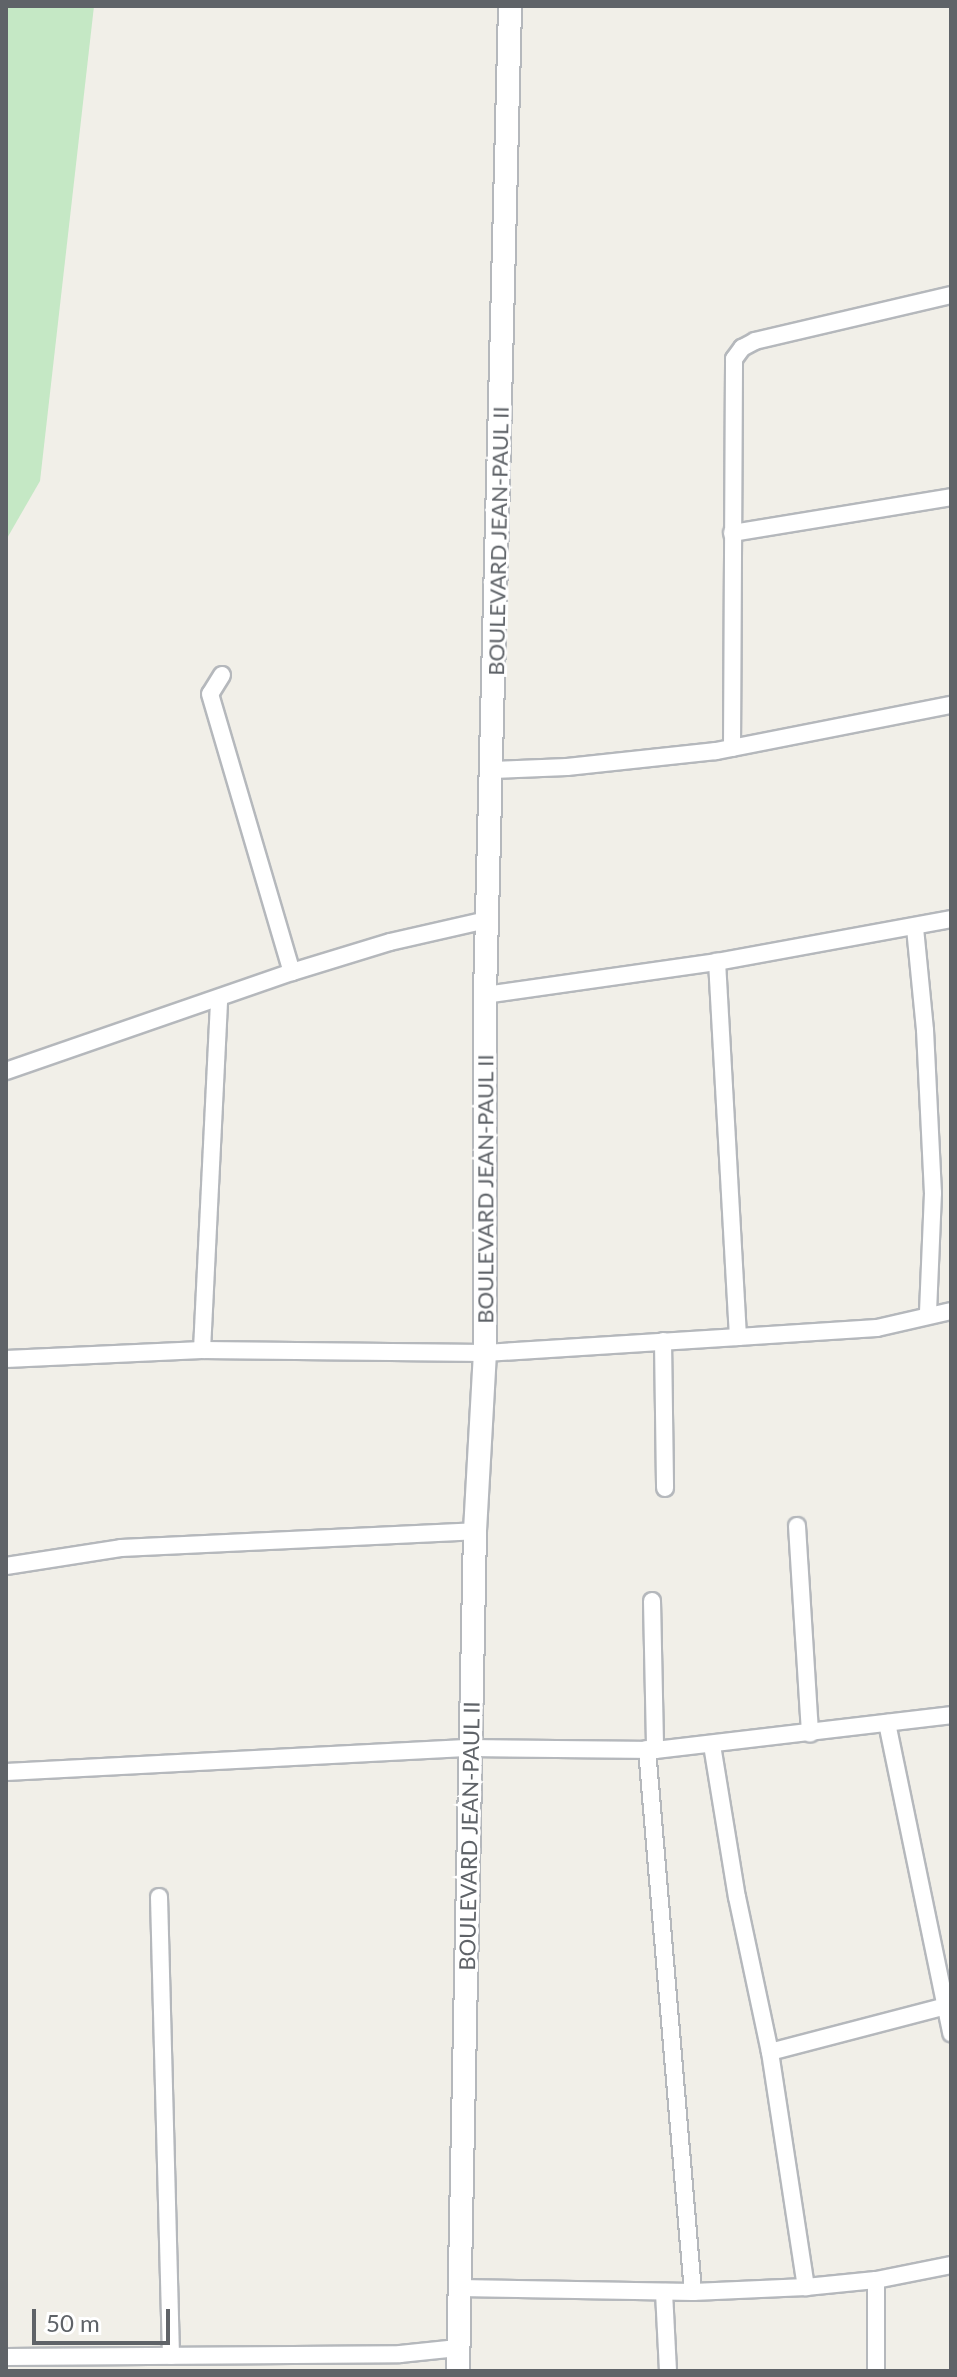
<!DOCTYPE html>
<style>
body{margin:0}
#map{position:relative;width:957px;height:2377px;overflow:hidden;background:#f1efe8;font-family:Lato,sans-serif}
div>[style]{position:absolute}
.green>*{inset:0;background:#c5e8c5}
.roads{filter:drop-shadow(2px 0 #b5b8bc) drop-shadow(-2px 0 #b5b8bc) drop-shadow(0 2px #b5b8bc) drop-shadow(0 -2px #b5b8bc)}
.minor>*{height:16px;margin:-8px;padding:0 8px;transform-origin:8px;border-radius:8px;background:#fff}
.secondary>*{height:22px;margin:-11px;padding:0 11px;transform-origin:11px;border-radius:11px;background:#fff}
span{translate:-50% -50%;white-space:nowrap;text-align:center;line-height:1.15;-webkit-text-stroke:6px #fff;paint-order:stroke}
.street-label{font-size:22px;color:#5f6368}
.frame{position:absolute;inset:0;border:8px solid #5f6368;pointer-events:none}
.scale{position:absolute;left:32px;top:2309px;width:138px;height:36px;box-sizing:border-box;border:4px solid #5f6368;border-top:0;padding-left:10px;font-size:24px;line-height:28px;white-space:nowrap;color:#5f6368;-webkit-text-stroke:6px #fff;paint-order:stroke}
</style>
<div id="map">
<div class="green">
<div style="clip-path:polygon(6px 6px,94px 6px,40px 481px,6px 540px)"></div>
</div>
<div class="roads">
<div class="minor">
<div style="left:732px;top:533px;width:222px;rotate:-9.3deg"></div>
<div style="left:222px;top:675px;width:22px;rotate:122deg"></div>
<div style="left:210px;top:694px;width:290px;rotate:73.6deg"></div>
<div style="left:732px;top:748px;width:389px;rotate:-89.7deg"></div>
<div style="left:734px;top:359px;width:14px;rotate:-54deg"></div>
<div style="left:742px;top:348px;width:15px;rotate:-28deg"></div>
<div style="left:755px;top:341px;width:201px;rotate:-13.2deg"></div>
<div style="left:493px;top:770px;width:74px;rotate:-2.3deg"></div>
<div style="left:567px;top:767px;width:150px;rotate:-6.1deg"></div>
<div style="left:716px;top:751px;width:239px;rotate:-11.1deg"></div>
<div style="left:915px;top:928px;width:102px;rotate:84.4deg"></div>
<div style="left:925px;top:1030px;width:163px;rotate:87.2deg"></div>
<div style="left:933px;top:1193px;width:121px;rotate:92.4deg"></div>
<div style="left:485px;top:995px;width:234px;rotate:-8.1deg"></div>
<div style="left:717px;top:962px;width:238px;rotate:-10.4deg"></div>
<div style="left:6px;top:1071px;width:303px;rotate:-19.1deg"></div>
<div style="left:292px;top:972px;width:102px;rotate:-17deg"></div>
<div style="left:390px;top:942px;width:99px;rotate:-12.8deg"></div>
<div style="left:738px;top:1337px;width:139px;rotate:-3.7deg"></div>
<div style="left:877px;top:1328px;width:76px;rotate:-12.9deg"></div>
<div style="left:663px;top:1341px;width:147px;rotate:89.2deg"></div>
<div style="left:202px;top:1350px;width:350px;rotate:-87.2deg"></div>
<div style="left:6px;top:1359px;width:196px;rotate:-2.6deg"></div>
<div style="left:202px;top:1350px;width:283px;rotate:0.6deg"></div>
<div style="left:485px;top:1353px;width:254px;rotate:-3.6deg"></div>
<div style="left:738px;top:1337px;width:376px;rotate:-93.2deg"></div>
<div style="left:797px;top:1526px;width:208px;rotate:86.4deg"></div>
<div style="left:6px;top:1566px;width:116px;rotate:-8.9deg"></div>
<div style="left:121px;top:1548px;width:354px;rotate:-2.7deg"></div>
<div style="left:652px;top:1601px;width:149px;rotate:88.8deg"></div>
<div style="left:887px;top:1723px;width:317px;rotate:78.3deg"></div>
<div style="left:712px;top:1745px;width:154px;rotate:80.7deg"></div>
<div style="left:737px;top:1897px;width:158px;rotate:78deg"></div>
<div style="left:770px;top:2052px;width:238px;rotate:81.3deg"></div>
<div style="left:647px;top:1749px;width:545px;rotate:85.16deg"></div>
<div style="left:6px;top:1772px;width:465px;rotate:-3deg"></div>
<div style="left:470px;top:1748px;width:185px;rotate:0.6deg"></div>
<div style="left:655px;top:1750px;width:298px;rotate:-6.7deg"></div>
<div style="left:159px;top:1897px;width:459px;rotate:88.5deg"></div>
<div style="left:770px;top:2052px;width:187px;rotate:-14.6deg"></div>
<div style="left:459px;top:2288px;width:234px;rotate:1deg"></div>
<div style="left:693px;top:2292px;width:113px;rotate:-2.5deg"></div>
<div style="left:806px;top:2287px;width:70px;rotate:-5.7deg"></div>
<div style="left:876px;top:2280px;width:76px;rotate:-11.3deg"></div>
<div style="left:664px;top:2292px;width:79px;rotate:87.1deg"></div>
<div style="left:6px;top:2357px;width:394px;rotate:-0.4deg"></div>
<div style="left:400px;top:2354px;width:58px;rotate:-5.9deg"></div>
<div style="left:876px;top:2371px;width:91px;rotate:-90deg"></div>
</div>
<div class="secondary">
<div style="left:458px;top:2371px;width:840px;rotate:-88.84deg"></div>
<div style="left:475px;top:1531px;width:178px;rotate:-86.8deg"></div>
<div style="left:485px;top:1353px;width:358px;rotate:-90deg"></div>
<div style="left:485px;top:995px;width:989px;rotate:-88.55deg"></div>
</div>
</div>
<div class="street-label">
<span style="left:498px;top:541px;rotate:-89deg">BOULEVARD JEAN-PAUL II</span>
<span style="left:485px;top:1189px;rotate:-90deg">BOULEVARD JEAN-PAUL II</span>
<span style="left:469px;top:1836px;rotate:-89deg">BOULEVARD JEAN-PAUL II</span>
</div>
<div class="frame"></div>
<div class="scale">50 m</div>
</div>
